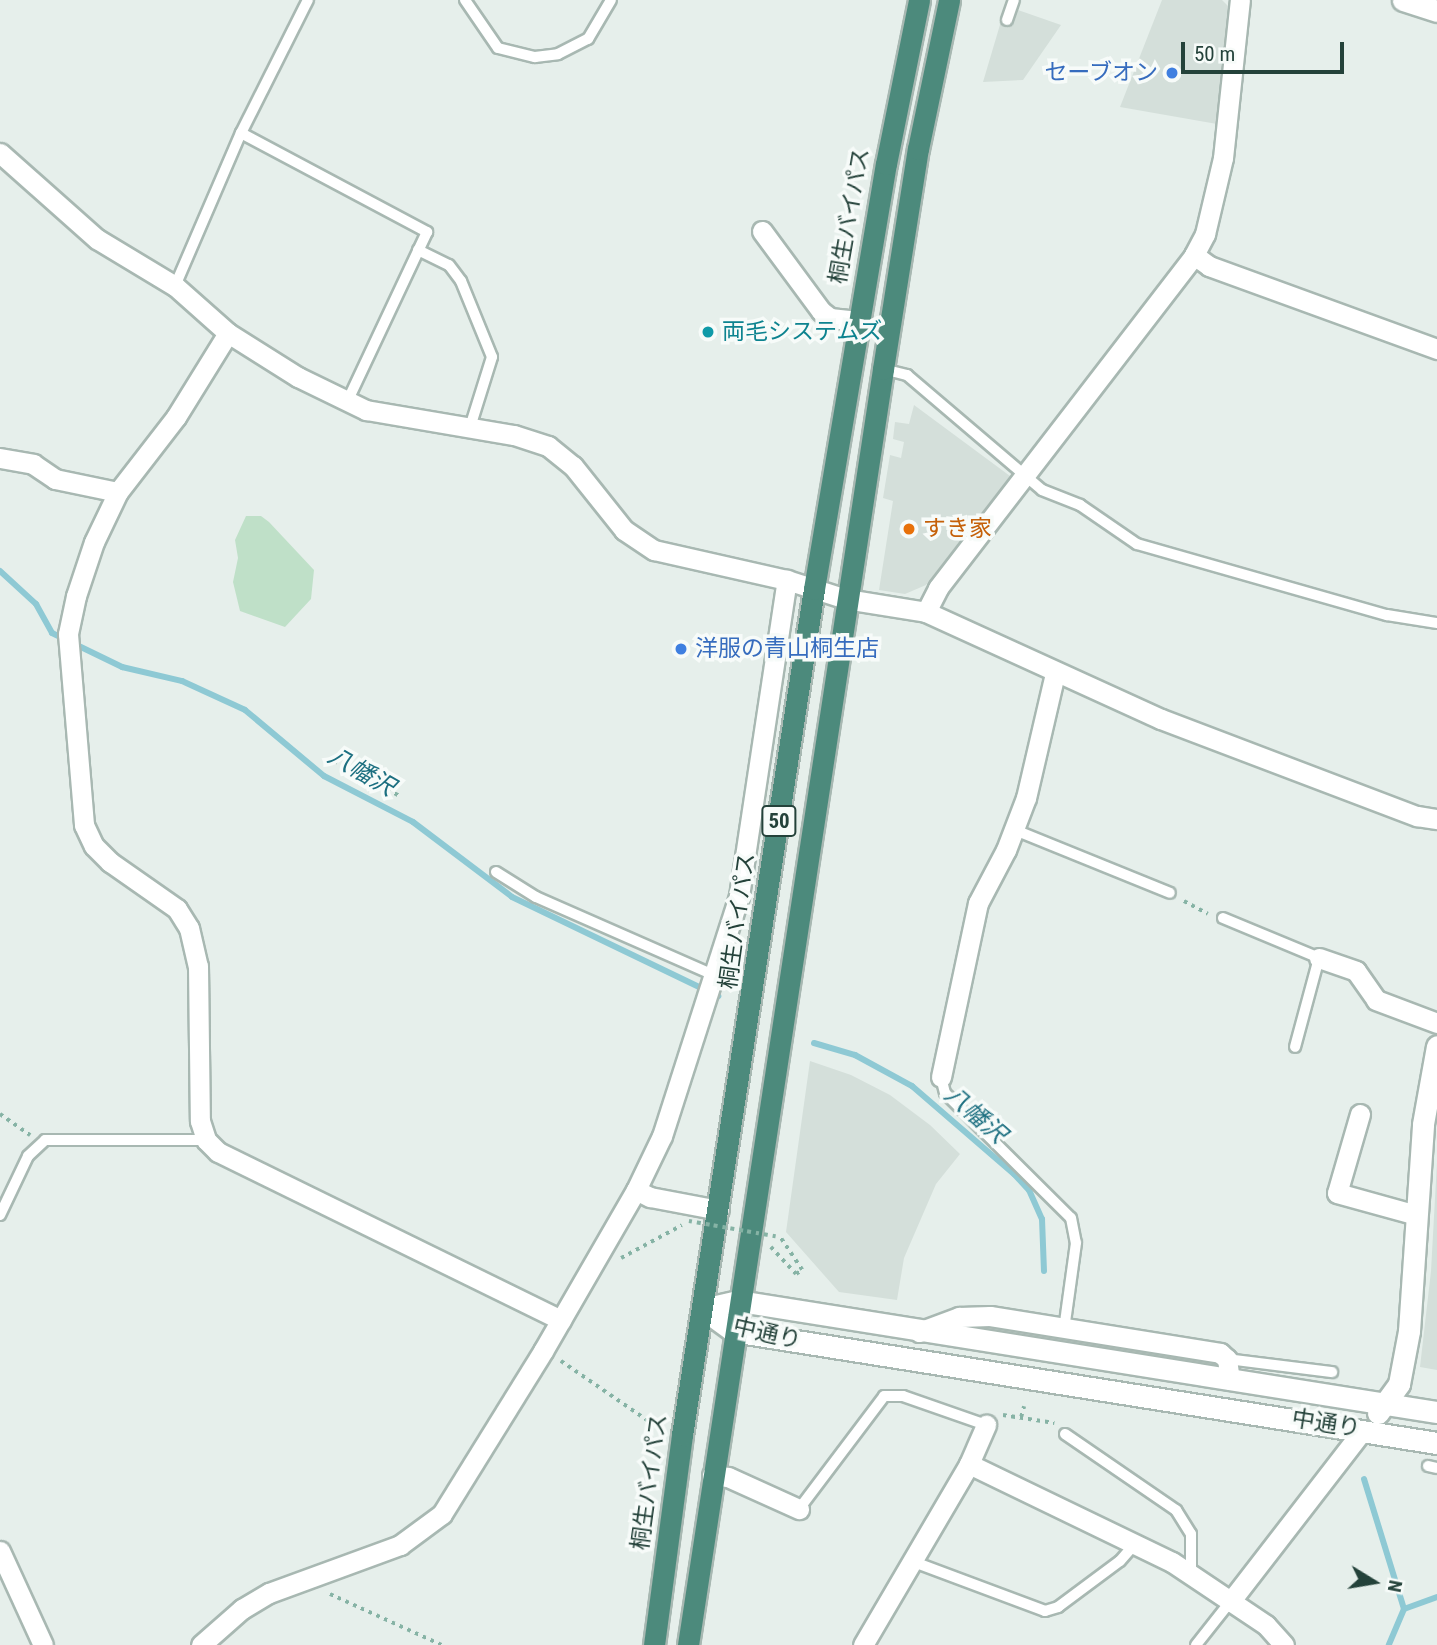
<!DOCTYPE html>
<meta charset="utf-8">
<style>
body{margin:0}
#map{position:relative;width:1437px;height:1645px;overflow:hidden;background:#e6efeb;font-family:"Roboto Condensed","Noto Sans JP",sans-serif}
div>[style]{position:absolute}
.built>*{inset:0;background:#d4dfda}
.green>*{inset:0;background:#bfe0c8}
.stream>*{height:6px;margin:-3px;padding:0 3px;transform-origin:3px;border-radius:3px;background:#8ec9d4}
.path>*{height:3.5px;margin-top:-1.75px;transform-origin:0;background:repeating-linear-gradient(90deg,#86b3a5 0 3.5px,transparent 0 8.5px)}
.roads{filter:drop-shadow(2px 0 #a8b8b2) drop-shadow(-2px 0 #a8b8b2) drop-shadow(0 2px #a8b8b2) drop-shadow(0 -2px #a8b8b2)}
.service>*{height:10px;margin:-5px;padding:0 5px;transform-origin:5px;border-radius:5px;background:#fff}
.minor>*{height:19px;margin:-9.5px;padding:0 9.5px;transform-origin:9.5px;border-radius:9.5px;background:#fff}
.tertiary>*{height:21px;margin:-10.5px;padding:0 10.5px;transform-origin:10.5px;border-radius:10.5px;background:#fff}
.trunk>*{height:21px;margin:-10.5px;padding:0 10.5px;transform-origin:10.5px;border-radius:10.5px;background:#4c8a7c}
.path-bridge>*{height:3.5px;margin-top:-1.75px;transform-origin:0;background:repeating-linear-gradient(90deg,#86b3a5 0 3.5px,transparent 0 8.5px)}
.dots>*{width:19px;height:19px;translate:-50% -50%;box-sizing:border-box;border:4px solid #f7fbf9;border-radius:50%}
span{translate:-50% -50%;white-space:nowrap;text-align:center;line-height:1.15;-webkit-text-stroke:7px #f7fbf9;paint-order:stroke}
.shield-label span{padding:2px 5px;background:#f7fbf9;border:2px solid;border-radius:5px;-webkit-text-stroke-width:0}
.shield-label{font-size:21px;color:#24423a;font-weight:700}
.shop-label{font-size:23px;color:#366cbe}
.right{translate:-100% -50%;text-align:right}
.left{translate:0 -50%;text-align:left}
.street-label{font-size:23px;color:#24423a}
.culture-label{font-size:23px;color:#0d838f}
.food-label{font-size:23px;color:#c56008}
.water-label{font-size:24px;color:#1c6f80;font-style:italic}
.north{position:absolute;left:1339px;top:1547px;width:70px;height:70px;-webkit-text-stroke:5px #f7fbf9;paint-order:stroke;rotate:101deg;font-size:19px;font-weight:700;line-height:28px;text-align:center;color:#24423a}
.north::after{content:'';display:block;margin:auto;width:24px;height:32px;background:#24423a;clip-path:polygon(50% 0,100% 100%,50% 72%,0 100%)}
.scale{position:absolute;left:1181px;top:42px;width:163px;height:32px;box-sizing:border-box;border:4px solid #24423a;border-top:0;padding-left:9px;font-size:21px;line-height:24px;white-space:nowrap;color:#24423a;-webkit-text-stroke:5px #f7fbf9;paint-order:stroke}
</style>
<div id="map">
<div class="built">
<div style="clip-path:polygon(1162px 0,1222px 0,1229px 7px,1217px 124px,1120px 107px)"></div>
<div style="clip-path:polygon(1018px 10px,1061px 25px,1023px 80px,983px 82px,1002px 18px,1014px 22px)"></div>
<div style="clip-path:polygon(914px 405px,1010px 476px,926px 585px,905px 594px,879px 590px,893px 501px,883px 498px,890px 455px,901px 458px,904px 442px,893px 439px,895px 422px,909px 424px)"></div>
<div style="clip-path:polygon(810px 1061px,851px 1075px,890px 1095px,930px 1125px,960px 1154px,936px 1184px,904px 1258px,897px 1300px,839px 1292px,786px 1232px)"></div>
<div style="clip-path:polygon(1437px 1162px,1437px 1370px,1420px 1367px,1431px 1271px)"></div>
</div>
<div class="green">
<div style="clip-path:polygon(246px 516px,261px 516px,269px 522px,314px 570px,311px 599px,285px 627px,240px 611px,233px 582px,238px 558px,235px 540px)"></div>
</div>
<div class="stream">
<div style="left:0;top:571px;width:49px;rotate:42.5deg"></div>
<div style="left:36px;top:604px;width:33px;rotate:61deg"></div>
<div style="left:52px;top:633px;width:78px;rotate:25.9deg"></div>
<div style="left:122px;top:667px;width:62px;rotate:13.1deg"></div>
<div style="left:182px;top:681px;width:69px;rotate:24.7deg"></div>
<div style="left:245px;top:710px;width:103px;rotate:39.9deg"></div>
<div style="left:324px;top:776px;width:100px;rotate:27.3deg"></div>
<div style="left:413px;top:822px;width:124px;rotate:37.1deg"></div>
<div style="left:512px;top:897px;width:229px;rotate:25.7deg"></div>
<div style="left:814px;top:1043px;width:43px;rotate:16.3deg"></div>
<div style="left:855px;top:1055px;width:65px;rotate:28.5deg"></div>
<div style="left:912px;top:1086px;width:135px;rotate:40.8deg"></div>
<div style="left:1014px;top:1174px;width:22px;rotate:47deg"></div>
<div style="left:1029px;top:1190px;width:32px;rotate:66deg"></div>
<div style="left:1042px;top:1219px;width:52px;rotate:87.8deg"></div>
<div style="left:1364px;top:1479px;width:136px;rotate:72.9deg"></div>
<div style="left:1404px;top:1609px;width:39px;rotate:113deg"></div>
<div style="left:1404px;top:1609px;width:35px;rotate:-20deg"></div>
</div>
<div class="path">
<div style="left:335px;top:761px;width:72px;rotate:28.4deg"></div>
<div style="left:1184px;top:901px;width:27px;rotate:28deg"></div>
<div style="left:0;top:1114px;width:37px;rotate:35deg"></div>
<div style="left:771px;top:1247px;width:37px;rotate:47deg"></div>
<div style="left:796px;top:1274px;width:7px;rotate:-34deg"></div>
<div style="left:802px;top:1270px;width:40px;rotate:-124deg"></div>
<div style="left:621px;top:1258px;width:69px;rotate:-28.4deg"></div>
<div style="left:561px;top:1361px;width:124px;rotate:34.5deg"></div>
<div style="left:1003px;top:1415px;width:52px;rotate:8.9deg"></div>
<div style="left:1021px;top:1417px;width:11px;rotate:-75deg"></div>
<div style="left:330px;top:1594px;width:123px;rotate:24.5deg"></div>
</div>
<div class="roads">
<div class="service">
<div style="left:465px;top:0;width:58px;rotate:55.5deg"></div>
<div style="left:498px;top:48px;width:38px;rotate:14deg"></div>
<div style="left:535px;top:57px;width:23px;rotate:-7deg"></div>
<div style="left:558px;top:54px;width:34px;rotate:-27deg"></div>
<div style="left:588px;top:39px;width:45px;rotate:-59.5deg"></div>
<div style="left:1007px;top:20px;width:21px;rotate:-71deg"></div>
<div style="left:241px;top:133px;width:211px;rotate:28deg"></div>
<div style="left:427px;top:232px;width:188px;rotate:115.2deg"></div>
<div style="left:418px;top:250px;width:34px;rotate:26deg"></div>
<div style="left:449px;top:265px;width:20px;rotate:53deg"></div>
<div style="left:461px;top:281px;width:82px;rotate:67.8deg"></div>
<div style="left:492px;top:357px;width:73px;rotate:107.4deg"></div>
<div style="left:175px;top:286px;width:167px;rotate:-66.7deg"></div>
<div style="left:241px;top:133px;width:149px;rotate:-63.3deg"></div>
<div style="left:883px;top:369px;width:25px;rotate:14deg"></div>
<div style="left:907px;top:375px;width:177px;rotate:40.4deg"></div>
<div style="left:1042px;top:490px;width:41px;rotate:21.5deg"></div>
<div style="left:1080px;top:505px;width:69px;rotate:34.4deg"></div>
<div style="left:1137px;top:544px;width:260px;rotate:15.9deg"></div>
<div style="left:1387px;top:615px;width:51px;rotate:9.1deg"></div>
<div style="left:1015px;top:830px;width:167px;rotate:22.1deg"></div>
<div style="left:496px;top:872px;width:47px;rotate:32deg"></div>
<div style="left:536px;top:897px;width:194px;rotate:23.7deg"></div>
<div style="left:1223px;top:918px;width:104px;rotate:22.6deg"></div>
<div style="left:1319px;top:958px;width:92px;rotate:105.1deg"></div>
<div style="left:941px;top:1077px;width:16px;rotate:76deg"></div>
<div style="left:945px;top:1093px;width:177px;rotate:44.8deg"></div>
<div style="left:1071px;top:1218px;width:25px;rotate:79deg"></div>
<div style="left:1076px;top:1243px;width:87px;rotate:97.9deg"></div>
<div style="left:0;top:1215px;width:65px;rotate:-64.6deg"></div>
<div style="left:28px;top:1156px;width:23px;rotate:-43deg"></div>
<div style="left:45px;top:1140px;width:161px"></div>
<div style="left:1227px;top:1359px;width:106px;rotate:7.1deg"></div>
<div style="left:1065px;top:1434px;width:135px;rotate:34.4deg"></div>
<div style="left:1176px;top:1510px;width:28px;rotate:58deg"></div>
<div style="left:1191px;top:1534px;width:39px;rotate:90deg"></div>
<div style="left:1428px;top:1466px;width:9px;rotate:13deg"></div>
<div style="left:799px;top:1509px;width:141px;rotate:-53deg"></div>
<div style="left:884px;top:1396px;width:19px"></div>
<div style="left:903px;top:1396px;width:88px;rotate:19.3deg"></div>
<div style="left:914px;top:1562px;width:140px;rotate:20.5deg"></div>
<div style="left:1045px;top:1611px;width:14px;rotate:-17deg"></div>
<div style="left:1058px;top:1607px;width:77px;rotate:-36.6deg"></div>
<div style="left:1120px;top:1561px;width:23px;rotate:-49deg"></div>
<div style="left:1196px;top:1645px;width:55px;rotate:-51.7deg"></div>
</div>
<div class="minor">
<div style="left:0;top:153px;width:130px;rotate:41.6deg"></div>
<div style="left:97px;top:239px;width:91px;rotate:31.1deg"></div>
<div style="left:175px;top:286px;width:71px;rotate:41.6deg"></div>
<div style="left:228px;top:333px;width:83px;rotate:32.2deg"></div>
<div style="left:298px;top:377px;width:76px;rotate:25.9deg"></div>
<div style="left:366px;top:410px;width:150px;rotate:9.6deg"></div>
<div style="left:514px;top:435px;width:36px;rotate:18deg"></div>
<div style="left:548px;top:446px;width:32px;rotate:39deg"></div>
<div style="left:573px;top:466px;width:82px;rotate:51.4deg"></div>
<div style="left:624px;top:530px;width:36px;rotate:34deg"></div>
<div style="left:654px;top:550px;width:136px;rotate:12.7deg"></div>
<div style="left:787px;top:580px;width:62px;rotate:17.9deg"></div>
<div style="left:846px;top:599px;width:81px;rotate:9.2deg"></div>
<div style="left:926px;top:612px;width:258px;rotate:24.5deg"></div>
<div style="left:1161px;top:719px;width:274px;rotate:20.8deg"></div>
<div style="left:1417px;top:816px;width:20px;rotate:9deg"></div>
<div style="left:762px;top:231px;width:99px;rotate:53.6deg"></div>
<div style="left:821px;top:311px;width:11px;rotate:38deg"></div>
<div style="left:830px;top:318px;width:28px;rotate:6deg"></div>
<div style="left:1194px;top:255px;width:19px;rotate:36deg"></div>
<div style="left:1209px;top:266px;width:243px;rotate:20deg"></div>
<div style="left:228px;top:333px;width:99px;rotate:121.8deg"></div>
<div style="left:176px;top:417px;width:95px;rotate:127.7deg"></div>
<div style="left:118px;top:492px;width:55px;rotate:115.6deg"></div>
<div style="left:94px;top:542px;width:57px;rotate:108.4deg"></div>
<div style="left:76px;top:596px;width:39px;rotate:102deg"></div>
<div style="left:68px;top:634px;width:192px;rotate:85.2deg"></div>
<div style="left:84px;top:825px;width:23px;rotate:65deg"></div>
<div style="left:94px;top:846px;width:23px;rotate:45deg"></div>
<div style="left:110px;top:862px;width:82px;rotate:35deg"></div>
<div style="left:177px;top:909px;width:22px;rotate:58deg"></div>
<div style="left:189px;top:928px;width:39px;rotate:77deg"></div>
<div style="left:198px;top:966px;width:155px;rotate:89.3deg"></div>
<div style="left:200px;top:1121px;width:20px;rotate:72deg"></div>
<div style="left:206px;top:1140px;width:17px;rotate:45deg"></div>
<div style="left:218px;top:1152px;width:382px;rotate:26.1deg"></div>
<div style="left:0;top:458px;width:34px;rotate:10deg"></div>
<div style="left:33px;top:464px;width:27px;rotate:34deg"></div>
<div style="left:55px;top:479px;width:64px;rotate:11.7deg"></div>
<div style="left:926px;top:612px;width:27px;rotate:-63deg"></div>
<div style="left:938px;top:588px;width:420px;rotate:-52.4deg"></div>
<div style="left:1194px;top:255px;width:24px;rotate:-62deg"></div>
<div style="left:1205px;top:234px;width:78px;rotate:-76.7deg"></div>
<div style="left:1223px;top:158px;width:159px;rotate:-83.9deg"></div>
<div style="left:1319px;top:958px;width:39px;rotate:19deg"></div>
<div style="left:1356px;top:971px;width:35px;rotate:55deg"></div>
<div style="left:1376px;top:1000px;width:65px;rotate:20.7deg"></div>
<div style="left:941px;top:1077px;width:178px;rotate:-78deg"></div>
<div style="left:978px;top:903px;width:60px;rotate:-62.2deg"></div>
<div style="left:1006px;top:850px;width:56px;rotate:-69deg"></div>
<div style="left:1026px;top:798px;width:128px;rotate:-76.9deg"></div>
<div style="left:1360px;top:1114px;width:82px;rotate:106.2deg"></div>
<div style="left:1337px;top:1193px;width:83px;rotate:15.4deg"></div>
<div style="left:636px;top:1190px;width:16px;rotate:27deg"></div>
<div style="left:650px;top:1197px;width:70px;rotate:10.7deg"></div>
<div style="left:919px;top:1332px;width:43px;rotate:-20.6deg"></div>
<div style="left:959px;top:1317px;width:31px;rotate:-2deg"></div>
<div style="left:990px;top:1316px;width:233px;rotate:9.1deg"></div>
<div style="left:1220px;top:1353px;width:9px;rotate:41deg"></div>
<div style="left:1227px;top:1359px;width:21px;rotate:82deg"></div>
<div style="left:969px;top:1464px;width:225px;rotate:25.8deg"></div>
<div style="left:1172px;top:1562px;width:113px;rotate:33.8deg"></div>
<div style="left:1266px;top:1625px;width:27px;rotate:48deg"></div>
<div style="left:712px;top:1475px;width:16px;rotate:7deg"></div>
<div style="left:728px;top:1477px;width:78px;rotate:24.3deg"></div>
<div style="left:0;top:1551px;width:103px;rotate:65.4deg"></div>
<div style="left:1230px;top:1602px;width:217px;rotate:-52.3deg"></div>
<div style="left:201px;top:1645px;width:55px;rotate:-41.3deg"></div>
<div style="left:242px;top:1609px;width:31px;rotate:-31deg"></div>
<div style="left:269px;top:1593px;width:140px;rotate:-20.1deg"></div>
<div style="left:400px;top:1545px;width:52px;rotate:-36.4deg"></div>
<div style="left:442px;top:1514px;width:192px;rotate:-58.2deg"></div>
<div style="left:543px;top:1351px;width:186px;rotate:-60deg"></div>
<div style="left:636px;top:1190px;width:60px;rotate:-64.3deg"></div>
<div style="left:662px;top:1136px;width:252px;rotate:-72.2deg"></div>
<div style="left:739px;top:896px;width:320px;rotate:-81.4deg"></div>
<div style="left:863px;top:1645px;width:210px;rotate:-59.6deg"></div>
<div style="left:969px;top:1464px;width:43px;rotate:-66.4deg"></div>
</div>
<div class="tertiary">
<div style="left:1403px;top:0;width:36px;rotate:18deg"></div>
<div style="left:703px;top:1309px;width:37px;rotate:36deg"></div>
<div style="left:733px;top:1331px;width:713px;rotate:9.04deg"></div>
<div style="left:703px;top:1309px;width:37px;rotate:-13deg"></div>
<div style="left:739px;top:1301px;width:707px;rotate:9.04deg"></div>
<div style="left:1378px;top:1413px;width:36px;rotate:-54deg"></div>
<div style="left:1399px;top:1384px;width:54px;rotate:-79.3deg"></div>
<div style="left:1409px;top:1331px;width:207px;rotate:-86.1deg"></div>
<div style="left:1423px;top:1124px;width:79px;rotate:-79.8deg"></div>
</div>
<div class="trunk">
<div style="left:654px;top:1645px;width:212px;rotate:-82.4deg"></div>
<div style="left:682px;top:1435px;width:856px;rotate:-81.13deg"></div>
<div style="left:814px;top:589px;width:431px;rotate:-80.4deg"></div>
<div style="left:886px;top:164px;width:167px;rotate:-78.6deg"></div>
<div style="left:688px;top:1645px;width:1291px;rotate:-81.31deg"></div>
<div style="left:883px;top:369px;width:223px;rotate:-81deg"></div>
<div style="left:918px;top:149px;width:152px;rotate:-78.2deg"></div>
</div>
</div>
<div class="path-bridge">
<div style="left:689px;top:1221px;width:92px;rotate:10deg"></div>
</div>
<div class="dots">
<div style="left:1172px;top:73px;background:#3f7fe0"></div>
<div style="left:708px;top:332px;background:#0f9aa8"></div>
<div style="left:909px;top:529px;background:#e8710a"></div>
<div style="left:681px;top:649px;background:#3f7fe0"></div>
</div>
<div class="shield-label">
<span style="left:779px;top:821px">50</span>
</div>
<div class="shop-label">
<span class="right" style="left:1158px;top:73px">セーブオン</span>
<span class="left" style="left:695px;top:649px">洋服の青山桐生店</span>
</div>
<div class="street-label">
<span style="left:850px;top:216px;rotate:-80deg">桐生バイパス</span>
<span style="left:738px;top:921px;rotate:-82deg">桐生バイパス</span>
<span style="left:767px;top:1334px;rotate:13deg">中通り</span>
<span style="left:1326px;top:1424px;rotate:9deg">中通り</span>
<span style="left:650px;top:1482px;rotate:-82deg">桐生バイパス</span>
</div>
<div class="culture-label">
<span class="left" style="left:722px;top:332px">両毛システムズ</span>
</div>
<div class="food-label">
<span class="left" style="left:923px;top:529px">すき家</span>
</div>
<div class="water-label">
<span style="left:361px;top:772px;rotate:30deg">八幡沢</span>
<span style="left:975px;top:1115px;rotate:41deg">八幡沢</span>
</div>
<div class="north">N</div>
<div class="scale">50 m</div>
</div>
